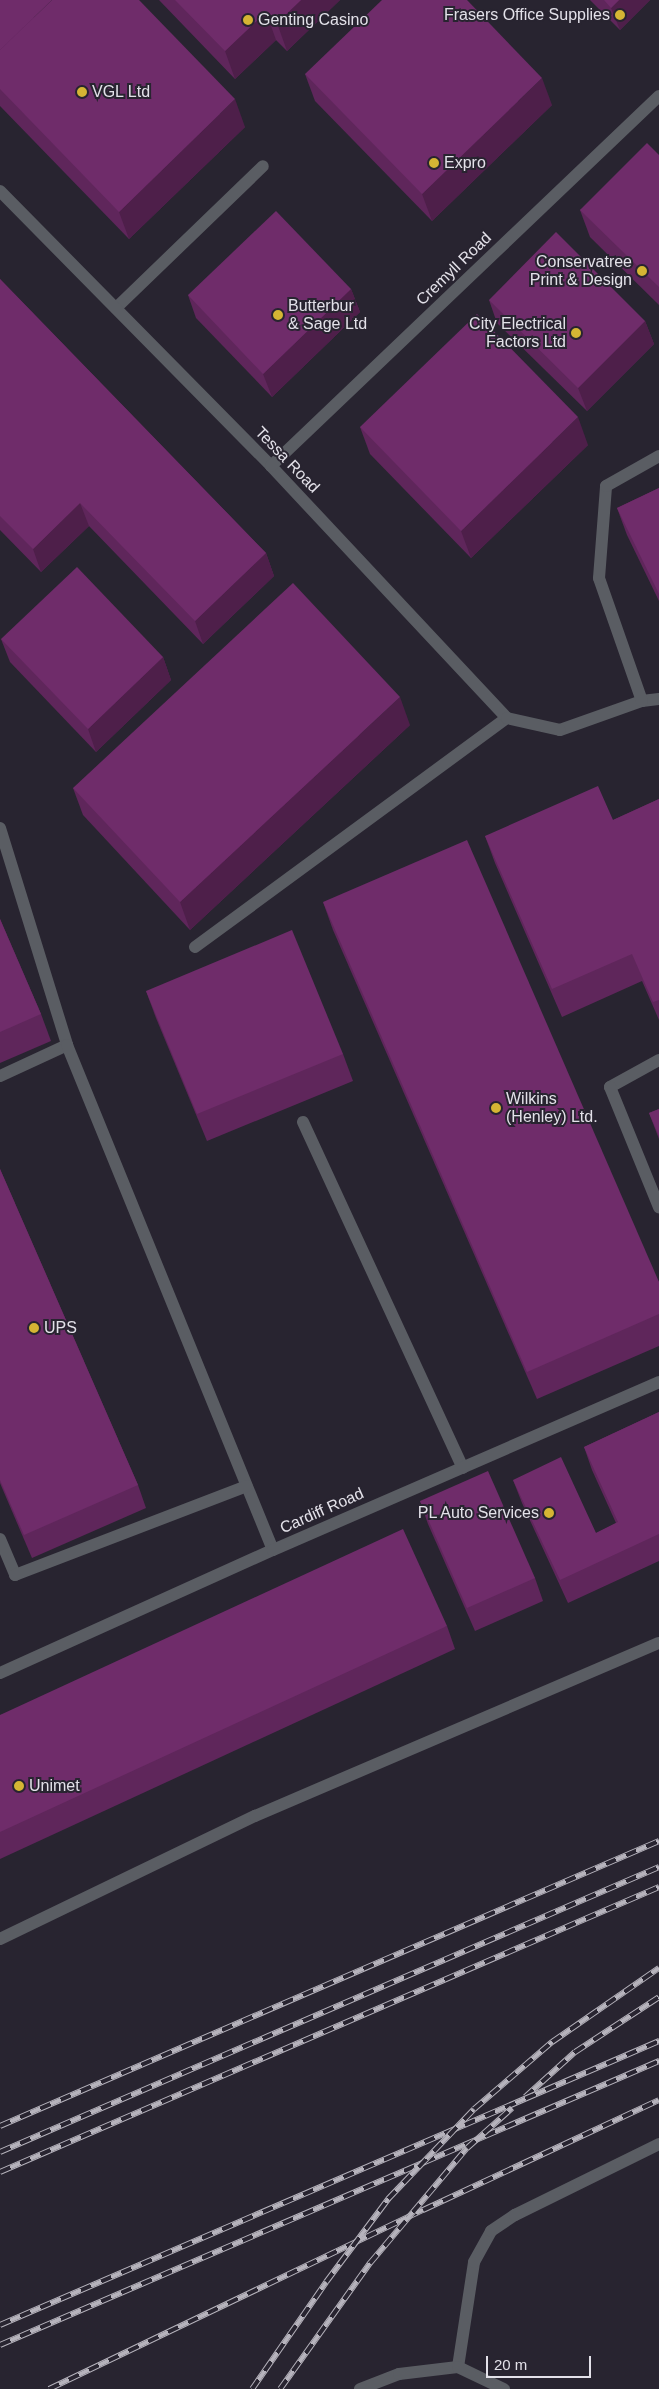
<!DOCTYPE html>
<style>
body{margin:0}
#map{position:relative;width:659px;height:2389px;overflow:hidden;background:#282430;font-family:Helvetica,sans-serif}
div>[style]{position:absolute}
.service>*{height:12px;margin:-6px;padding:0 6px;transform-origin:6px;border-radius:6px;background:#5a5d63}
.minor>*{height:12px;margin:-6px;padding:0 6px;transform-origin:6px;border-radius:6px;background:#5a5d63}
.rail>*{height:5.5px;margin-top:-2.75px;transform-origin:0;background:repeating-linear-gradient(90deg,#282430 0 11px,#b6b3bc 0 22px);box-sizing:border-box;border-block:1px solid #b6b3bc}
.wall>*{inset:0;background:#5f265b}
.shaded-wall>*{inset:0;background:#4e1f4a}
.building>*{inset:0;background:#6f2c6a}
.dots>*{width:14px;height:14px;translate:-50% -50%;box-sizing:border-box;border:2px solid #282430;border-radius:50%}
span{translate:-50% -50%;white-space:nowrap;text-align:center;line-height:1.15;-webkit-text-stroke:4px #282430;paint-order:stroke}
.poi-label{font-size:16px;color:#e3e1e9}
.right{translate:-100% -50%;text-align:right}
.left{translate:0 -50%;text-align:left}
.street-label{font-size:16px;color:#e3e1e9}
.scale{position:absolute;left:486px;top:2356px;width:105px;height:22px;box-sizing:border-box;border:2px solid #e3e1e9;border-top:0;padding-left:6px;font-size:15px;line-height:18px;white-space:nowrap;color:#e3e1e9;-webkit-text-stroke:4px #282430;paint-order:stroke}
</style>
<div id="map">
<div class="service">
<div style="left:116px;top:308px;width:204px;rotate:-44deg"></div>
<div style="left:642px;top:701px;width:17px;rotate:-7deg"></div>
<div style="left:560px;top:730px;width:87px;rotate:-19.5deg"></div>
<div style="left:642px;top:701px;width:130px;rotate:-109.3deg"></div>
<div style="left:599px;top:578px;width:92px;rotate:-85.6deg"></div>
<div style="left:606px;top:486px;width:61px;rotate:-29.5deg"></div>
<div style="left:0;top:828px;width:227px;rotate:72.8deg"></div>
<div style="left:195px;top:947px;width:387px;rotate:-36.3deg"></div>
<div style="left:659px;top:1060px;width:56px;rotate:151.1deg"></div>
<div style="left:610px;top:1087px;width:130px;rotate:67.8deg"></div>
<div style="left:0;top:1076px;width:74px;rotate:-24.8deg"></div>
<div style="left:67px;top:1045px;width:545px;rotate:67.81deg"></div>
<div style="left:303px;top:1122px;width:381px;rotate:65.2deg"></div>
<div style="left:0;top:1539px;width:39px;rotate:67deg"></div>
<div style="left:15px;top:1575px;width:248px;rotate:-21deg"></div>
<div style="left:0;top:1939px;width:283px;rotate:-25.8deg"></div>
<div style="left:255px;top:1816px;width:439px;rotate:-23.2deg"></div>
<div style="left:458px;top:2367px;width:106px;rotate:-81.3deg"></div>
<div style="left:474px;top:2262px;width:35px;rotate:-61deg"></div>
<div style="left:491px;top:2231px;width:29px;rotate:-34deg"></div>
<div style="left:515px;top:2215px;width:161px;rotate:-26.2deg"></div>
<div style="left:360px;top:2389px;width:42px;rotate:-21deg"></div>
<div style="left:399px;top:2374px;width:59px;rotate:-6.8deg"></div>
<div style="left:458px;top:2367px;width:51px;rotate:25.6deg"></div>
</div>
<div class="minor">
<div style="left:0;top:191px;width:386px;rotate:45.4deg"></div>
<div style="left:271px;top:466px;width:345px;rotate:46.9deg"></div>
<div style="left:507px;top:718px;width:54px;rotate:12.8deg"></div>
<div style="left:271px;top:466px;width:536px;rotate:-43.64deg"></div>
<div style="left:0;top:1673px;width:299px;rotate:-24.3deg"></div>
<div style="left:273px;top:1550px;width:421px;rotate:-23.5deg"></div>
</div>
<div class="rail">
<div style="left:525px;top:2097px;width:67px;rotate:-42deg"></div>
<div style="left:575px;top:2052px;width:100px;rotate:-33.2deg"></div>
<div style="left:0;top:2126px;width:718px;rotate:-23.39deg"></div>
<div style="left:0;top:2152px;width:718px;rotate:-23.39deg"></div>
<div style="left:0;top:2172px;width:718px;rotate:-23.39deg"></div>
<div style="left:0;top:2325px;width:718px;rotate:-23.31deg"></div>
<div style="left:0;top:2345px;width:718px;rotate:-23.31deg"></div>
<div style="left:49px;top:2389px;width:415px;rotate:-25.6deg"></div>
<div style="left:423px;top:2210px;width:260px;rotate:-25deg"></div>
<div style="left:252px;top:2389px;width:130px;rotate:-55.3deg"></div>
<div style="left:326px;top:2282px;width:104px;rotate:-53.2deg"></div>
<div style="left:388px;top:2199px;width:124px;rotate:-46.3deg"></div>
<div style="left:474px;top:2109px;width:103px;rotate:-40.7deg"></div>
<div style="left:552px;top:2042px;width:130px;rotate:-34.7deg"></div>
<div style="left:280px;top:2389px;width:155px;rotate:-54.5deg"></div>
<div style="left:370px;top:2263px;width:150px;rotate:-49.9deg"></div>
<div style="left:467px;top:2148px;width:60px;rotate:-41.6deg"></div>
</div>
<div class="wall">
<div style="clip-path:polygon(0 0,245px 127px,129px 239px,0 106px)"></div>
<div style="clip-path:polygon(159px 0,340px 0,287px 51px,276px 40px,235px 79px)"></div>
<div style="clip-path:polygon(590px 0,650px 0,620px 30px)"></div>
<div style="clip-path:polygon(305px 74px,552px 105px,432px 221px,315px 101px)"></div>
<div style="clip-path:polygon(659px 155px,659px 305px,590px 237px,580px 210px)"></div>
<div style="clip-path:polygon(0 279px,266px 553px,274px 576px,203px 644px,89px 526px,41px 572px,0 530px)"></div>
<div style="clip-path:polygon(351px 289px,360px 312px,272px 397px,196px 318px,188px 295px)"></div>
<div style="clip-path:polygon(489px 300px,645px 321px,654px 344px,587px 411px,497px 323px)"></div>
<div style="clip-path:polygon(360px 427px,588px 445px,471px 558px,370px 454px)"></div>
<div style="clip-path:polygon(659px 488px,659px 601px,627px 535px,617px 508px)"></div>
<div style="clip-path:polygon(1px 639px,163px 657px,171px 680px,96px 752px,10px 662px)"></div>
<div style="clip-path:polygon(410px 725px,190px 930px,83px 815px,73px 788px)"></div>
<div style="clip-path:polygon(659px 799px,659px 1020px,642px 981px,562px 1017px,495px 863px,485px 836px,613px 820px)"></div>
<div style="clip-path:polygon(323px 902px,659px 1282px,659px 1346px,537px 1399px,333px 930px)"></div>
<div style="clip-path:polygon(0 919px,41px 1014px,51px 1041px,0 1063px)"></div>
<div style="clip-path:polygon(146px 991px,343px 1054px,353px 1081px,207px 1141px,156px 1018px)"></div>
<div style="clip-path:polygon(659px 1109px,659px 1139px,649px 1113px)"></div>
<div style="clip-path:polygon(0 1169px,138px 1485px,146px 1508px,32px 1558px,0 1483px)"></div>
<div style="clip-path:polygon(659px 1412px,659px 1561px,568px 1603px,522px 1503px,513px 1480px,596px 1533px,616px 1523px,592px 1470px,584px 1447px)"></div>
<div style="clip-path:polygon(420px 1501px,535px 1578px,543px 1601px,475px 1631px,428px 1524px)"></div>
<div style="clip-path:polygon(447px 1626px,455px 1649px,0 1859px,0 1715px)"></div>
</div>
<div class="shaded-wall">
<div style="clip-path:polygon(301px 0,340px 0,287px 51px,277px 23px)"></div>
<div style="clip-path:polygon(619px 0,650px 0,620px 30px,611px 8px)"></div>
<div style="clip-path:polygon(266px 12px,276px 40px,235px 79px,225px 51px)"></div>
<div style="clip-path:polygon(542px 78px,552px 105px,432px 221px,422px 194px)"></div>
<div style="clip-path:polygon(235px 99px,245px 127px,129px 239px,119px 212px)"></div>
<div style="clip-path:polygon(351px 289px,360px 312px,272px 397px,263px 374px)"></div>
<div style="clip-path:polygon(645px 321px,654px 344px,587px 411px,578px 388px)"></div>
<div style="clip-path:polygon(578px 417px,588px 445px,471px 558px,461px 531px)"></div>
<div style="clip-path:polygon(80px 503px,89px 526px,41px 572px,33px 549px)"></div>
<div style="clip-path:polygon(266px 553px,274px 576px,203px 644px,195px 621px)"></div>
<div style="clip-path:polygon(163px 657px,171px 680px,96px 752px,88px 729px)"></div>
<div style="clip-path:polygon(400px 697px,410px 725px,190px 930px,180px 902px)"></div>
</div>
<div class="building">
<div style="clip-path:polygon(0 0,52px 0,0 50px)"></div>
<div style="clip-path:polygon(52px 0,139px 0,235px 99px,119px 212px,0 89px,0 50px)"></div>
<div style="clip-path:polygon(175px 0,301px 0,277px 23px,266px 12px,225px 51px)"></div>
<div style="clip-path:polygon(382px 0,467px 0,542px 78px,422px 194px,305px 74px)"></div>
<div style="clip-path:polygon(604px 0,619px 0,611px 8px)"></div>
<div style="clip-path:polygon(647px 143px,659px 155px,659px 287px,580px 210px)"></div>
<div style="clip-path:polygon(276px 211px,351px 289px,263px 374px,188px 295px)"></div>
<div style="clip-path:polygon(556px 232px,645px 321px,578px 388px,489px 300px)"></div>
<div style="clip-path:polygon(0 279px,266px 553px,195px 621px,80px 503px,33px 549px,0 516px)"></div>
<div style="clip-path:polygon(477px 314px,578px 417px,461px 531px,360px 427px)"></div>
<div style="clip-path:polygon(659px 488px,659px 594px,617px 508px)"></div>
<div style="clip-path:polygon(77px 567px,163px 657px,88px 729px,1px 639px)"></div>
<div style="clip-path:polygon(293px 583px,400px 697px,180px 902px,73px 788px)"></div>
<div style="clip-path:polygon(598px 786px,613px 820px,659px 799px,659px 1000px,653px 1002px,632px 954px,552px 989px,485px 836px)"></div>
<div style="clip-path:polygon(467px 840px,659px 1282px,659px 1314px,527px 1372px,323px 902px)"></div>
<div style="clip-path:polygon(0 919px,41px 1014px,0 1032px)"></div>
<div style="clip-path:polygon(292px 930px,343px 1054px,197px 1114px,146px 991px)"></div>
<div style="clip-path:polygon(659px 1109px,659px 1136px,649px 1113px)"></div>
<div style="clip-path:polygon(0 1169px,138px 1485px,24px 1535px,0 1480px)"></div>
<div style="clip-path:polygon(659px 1412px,659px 1534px,560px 1580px,513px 1480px,561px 1457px,596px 1533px,618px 1522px,584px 1447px)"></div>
<div style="clip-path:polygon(488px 1471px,535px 1578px,467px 1608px,420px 1501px)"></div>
<div style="clip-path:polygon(403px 1529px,447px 1626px,0 1832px,0 1715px)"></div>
</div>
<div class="dots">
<div style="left:620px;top:15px;background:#d5b534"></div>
<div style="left:248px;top:20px;background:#d5b534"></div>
<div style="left:82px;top:92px;background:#d5b534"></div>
<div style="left:434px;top:163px;background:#d5b534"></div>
<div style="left:642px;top:271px;background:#d5b534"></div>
<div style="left:278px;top:315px;background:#d5b534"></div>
<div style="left:576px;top:333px;background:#d5b534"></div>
<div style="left:496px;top:1108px;background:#d5b534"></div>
<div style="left:34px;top:1328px;background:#d5b534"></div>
<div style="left:549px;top:1513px;background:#d5b534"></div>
<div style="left:19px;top:1786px;background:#d5b534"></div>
</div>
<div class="poi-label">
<span class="right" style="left:610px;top:15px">Frasers Office Supplies</span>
<span class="left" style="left:258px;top:20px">Genting Casino</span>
<span class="left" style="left:92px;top:92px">VGL Ltd</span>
<span class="left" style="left:444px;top:163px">Expro</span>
<span class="right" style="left:632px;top:271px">Conservatree<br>Print &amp; Design</span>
<span class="left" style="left:288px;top:315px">Butterbur<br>&amp; Sage Ltd</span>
<span class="right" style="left:566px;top:333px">City Electrical<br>Factors Ltd</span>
<span class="left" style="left:506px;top:1108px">Wilkins<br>(Henley) Ltd.</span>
<span class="left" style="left:44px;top:1328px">UPS</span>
<span class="right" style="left:539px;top:1513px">PL Auto Services</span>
<span class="left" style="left:29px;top:1786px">Unimet</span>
</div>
<div class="street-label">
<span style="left:454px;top:269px;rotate:-44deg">Cremyll Road</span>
<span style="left:287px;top:460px;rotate:46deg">Tessa Road</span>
<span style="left:322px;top:1511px;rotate:-24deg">Cardiff Road</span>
</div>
<div class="scale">20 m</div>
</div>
